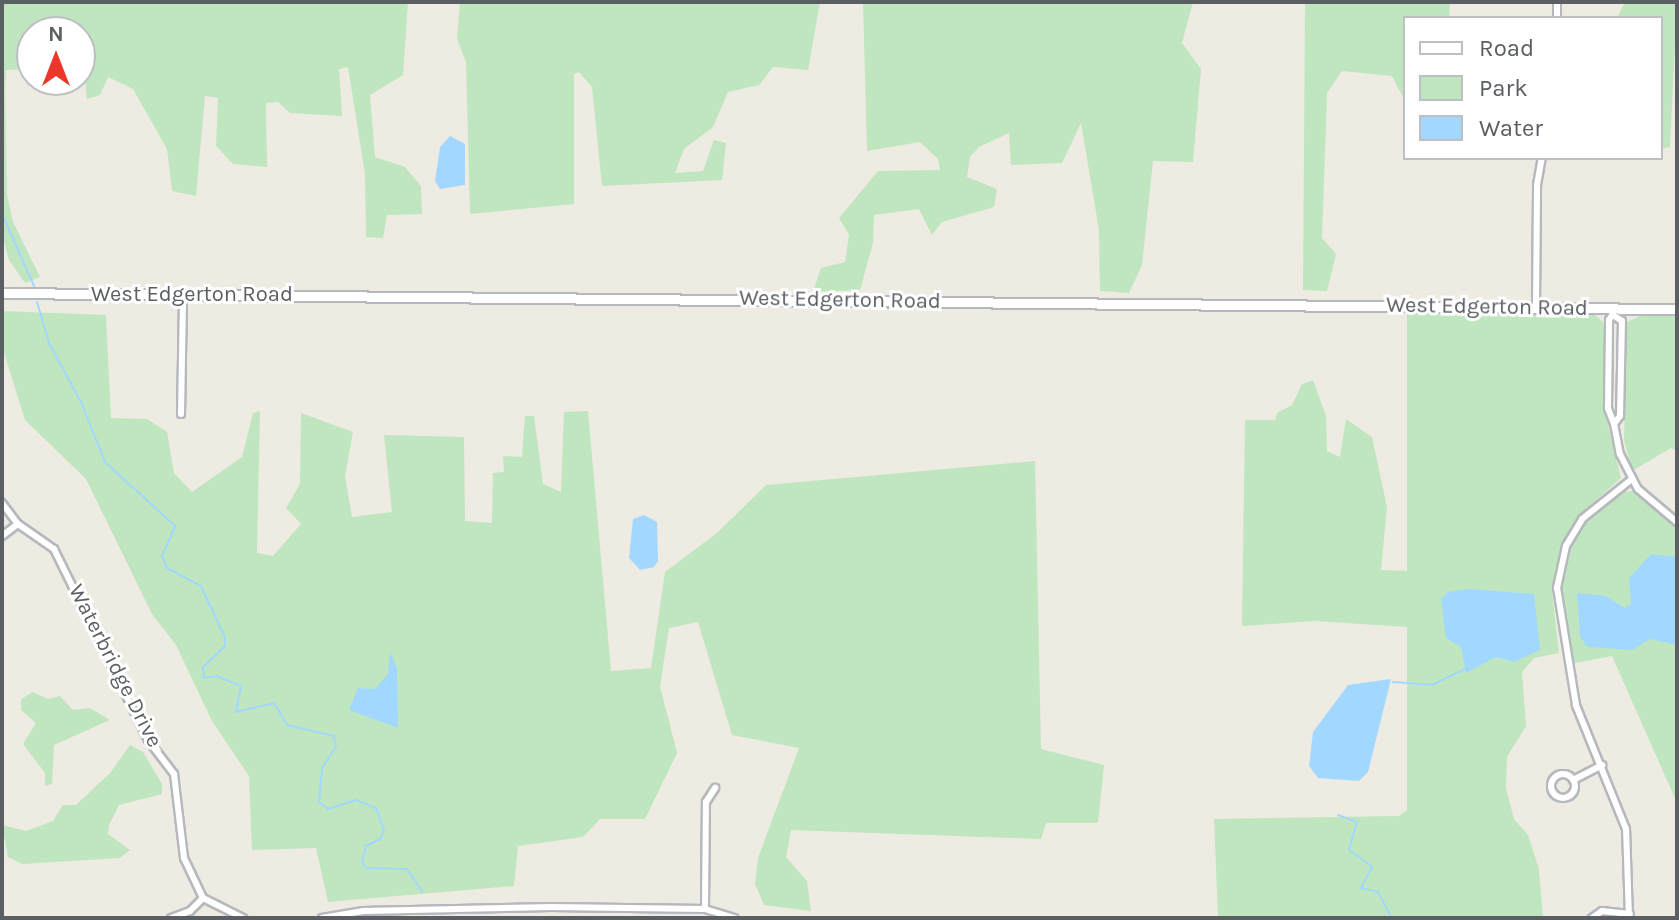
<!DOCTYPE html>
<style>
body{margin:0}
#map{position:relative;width:1679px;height:920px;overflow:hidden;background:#eeebe3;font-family:Karla,sans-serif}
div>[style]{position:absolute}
.green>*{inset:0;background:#bfe6be}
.water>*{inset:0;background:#a2d8ff}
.stream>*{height:2px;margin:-1px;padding:0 1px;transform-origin:1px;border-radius:1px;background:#a2d8ff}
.roads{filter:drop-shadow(2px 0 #b5b9bd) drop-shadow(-2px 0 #b5b9bd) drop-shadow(0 2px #b5b9bd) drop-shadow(0 -2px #b5b9bd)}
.street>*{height:6px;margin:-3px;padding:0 3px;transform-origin:3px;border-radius:3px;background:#fff}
.street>.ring{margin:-3px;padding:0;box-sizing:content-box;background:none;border:6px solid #fff;border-radius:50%}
.secondary>*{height:9px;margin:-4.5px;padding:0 4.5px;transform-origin:4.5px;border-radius:4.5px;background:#fff}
span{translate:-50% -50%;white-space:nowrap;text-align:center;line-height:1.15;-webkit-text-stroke:6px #fff;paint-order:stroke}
.street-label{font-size:22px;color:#5b5f64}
.frame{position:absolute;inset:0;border:4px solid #5b5f64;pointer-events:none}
.legend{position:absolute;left:1403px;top:16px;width:260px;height:144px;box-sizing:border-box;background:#fff;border:2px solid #bdbfc1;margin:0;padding:10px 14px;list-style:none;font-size:24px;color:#5b5f64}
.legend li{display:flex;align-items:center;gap:16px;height:40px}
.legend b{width:40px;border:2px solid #bdbfc1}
.north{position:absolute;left:16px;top:16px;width:80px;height:80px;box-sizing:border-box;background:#fff;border:2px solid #bdbfc1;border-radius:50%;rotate:0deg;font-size:22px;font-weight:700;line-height:32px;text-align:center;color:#5b5f64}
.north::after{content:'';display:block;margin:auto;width:28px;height:36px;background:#ed362a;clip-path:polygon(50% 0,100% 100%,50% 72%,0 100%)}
</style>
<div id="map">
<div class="green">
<div style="clip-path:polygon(2px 2px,408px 2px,403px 75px,370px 95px,375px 157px,405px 167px,421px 186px,422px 214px,387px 215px,383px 238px,366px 237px,365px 174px,348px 67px,339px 69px,342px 116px,290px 113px,278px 102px,266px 103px,267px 167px,233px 164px,216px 146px,218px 98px,205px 96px,196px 196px,172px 191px,167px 149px,133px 89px,108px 77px,100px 95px,87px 99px,85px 79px,80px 77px,80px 32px,32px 32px,32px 69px,6px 70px,5px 89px,7px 195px,13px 222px,40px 277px,25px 283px,9px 260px,2px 234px)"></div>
<div style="clip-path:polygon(460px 2px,820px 2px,808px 70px,773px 67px,759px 85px,728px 92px,713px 127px,684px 149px,675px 173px,703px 171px,714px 140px,726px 143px,722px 180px,602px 186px,592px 87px,579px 72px,574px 74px,574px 204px,470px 214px,466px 62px,457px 39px)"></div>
<div style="clip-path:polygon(863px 2px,1193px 2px,1182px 43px,1201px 69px,1193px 162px,1153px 161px,1142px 265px,1129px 293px,1100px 291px,1099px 230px,1081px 123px,1062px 163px,1011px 165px,1009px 133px,979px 147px,970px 157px,967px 177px,997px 189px,994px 207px,942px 222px,932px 235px,919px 209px,874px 215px,873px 243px,860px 290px,813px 292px,821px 268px,845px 262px,849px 235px,839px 218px,878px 171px,940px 170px,938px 159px,920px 142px,867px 151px)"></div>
<div style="clip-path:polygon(1305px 2px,1450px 2px,1449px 18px,1405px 18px,1405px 101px,1392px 76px,1342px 71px,1327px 93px,1322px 238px,1336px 254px,1327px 291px,1303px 290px)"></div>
<div style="clip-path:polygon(1625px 2px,1677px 2px,1670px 147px,1661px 149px,1661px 18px,1617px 18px)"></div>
<div style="clip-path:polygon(1407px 309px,1570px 312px,1595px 315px,1606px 325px,1606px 417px,1621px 478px,1585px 510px,1562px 544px,1552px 591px,1559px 653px,1534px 658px,1522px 672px,1526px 726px,1507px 757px,1506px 788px,1514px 819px,1528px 835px,1539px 869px,1543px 918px,1218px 918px,1214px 819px,1399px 816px,1407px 810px,1407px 627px,1315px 621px,1242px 626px,1245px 420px,1275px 420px,1277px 413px,1292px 405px,1302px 384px,1313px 380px,1326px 416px,1327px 451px,1340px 457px,1346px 419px,1372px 437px,1387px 507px,1381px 570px,1407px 571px)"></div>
<div style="clip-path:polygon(2px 311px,106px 315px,111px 418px,147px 419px,167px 432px,174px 473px,192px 492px,242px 457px,253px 413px,260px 411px,257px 553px,273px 556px,301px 524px,286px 508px,300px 484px,301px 413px,353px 432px,345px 476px,352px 517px,392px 512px,384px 435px,464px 437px,465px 521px,492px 523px,493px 473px,504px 472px,503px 456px,522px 457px,525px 416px,534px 416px,543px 484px,561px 492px,564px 412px,588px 411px,611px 671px,651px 668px,665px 572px,717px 533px,766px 485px,1035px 461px,1041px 749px,1104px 765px,1098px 823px,1046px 823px,1041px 839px,791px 830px,786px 857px,807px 881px,811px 911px,764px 905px,755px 884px,758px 858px,799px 748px,732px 735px,698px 622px,669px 628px,660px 686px,677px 753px,645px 819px,600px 819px,583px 837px,518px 846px,514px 886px,328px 902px,316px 848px,252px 850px,249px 776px,212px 721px,176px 645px,152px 614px,86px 479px,25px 420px,2px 346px)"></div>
<div style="clip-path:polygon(1677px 313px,1677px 451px,1671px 448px,1632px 471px,1624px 440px,1627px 322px,1643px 315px)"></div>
<div style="clip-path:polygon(1632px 491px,1677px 527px,1677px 803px,1612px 656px,1570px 664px,1561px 605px,1566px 558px,1581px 527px,1618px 493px)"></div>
<div style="clip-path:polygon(33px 692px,48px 699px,60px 696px,73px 710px,90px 708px,110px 720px,54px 745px,52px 784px,45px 786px,45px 773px,23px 744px,36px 723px,21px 710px,21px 699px)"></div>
<div style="clip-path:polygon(130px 745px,143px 752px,162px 784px,162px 794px,119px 805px,109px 825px,108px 834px,130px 850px,120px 858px,22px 864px,8px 857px,2px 825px,26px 831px,53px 821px,63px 805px,76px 805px,110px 773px)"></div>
</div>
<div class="water">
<div style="clip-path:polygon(450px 136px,465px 144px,465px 185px,440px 189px,435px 181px,440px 147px)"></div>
<div style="clip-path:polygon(644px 515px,657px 522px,658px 561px,654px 567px,640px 570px,629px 558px,633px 519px)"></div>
<div style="clip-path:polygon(1651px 554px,1677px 557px,1677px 645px,1650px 639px,1632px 650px,1587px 647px,1580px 636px,1577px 593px,1606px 596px,1625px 608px,1631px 604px,1629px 578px)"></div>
<div style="clip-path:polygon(1470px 589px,1534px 594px,1540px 650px,1514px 662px,1496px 657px,1466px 673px,1461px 647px,1446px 638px,1441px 599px,1448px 592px)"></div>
<div style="clip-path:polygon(390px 651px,397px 668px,398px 728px,349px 710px,358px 688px,375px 689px,388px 674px)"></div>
<div style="clip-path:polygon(1391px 679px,1368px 772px,1359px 781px,1318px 778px,1309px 766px,1313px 732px,1348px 685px)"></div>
</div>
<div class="stream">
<div style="left:2px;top:214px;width:81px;rotate:66deg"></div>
<div style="left:37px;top:302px;width:43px;rotate:73.7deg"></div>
<div style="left:49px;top:343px;width:67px;rotate:61.5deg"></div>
<div style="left:81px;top:402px;width:65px;rotate:68.2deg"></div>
<div style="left:105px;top:462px;width:95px;rotate:42.4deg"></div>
<div style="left:175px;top:526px;width:33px;rotate:113deg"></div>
<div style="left:162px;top:556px;width:13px;rotate:67deg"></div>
<div style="left:167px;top:568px;width:38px;rotate:28deg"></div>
<div style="left:201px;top:586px;width:57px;rotate:65.2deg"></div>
<div style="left:225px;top:638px;width:8px;rotate:90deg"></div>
<div style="left:225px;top:646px;width:30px;rotate:136deg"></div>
<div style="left:203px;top:667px;width:11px;rotate:85deg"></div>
<div style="left:204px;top:678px;width:12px;rotate:-9deg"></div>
<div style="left:216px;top:676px;width:27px;rotate:22deg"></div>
<div style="left:241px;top:686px;width:26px;rotate:101deg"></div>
<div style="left:236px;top:712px;width:39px;rotate:-13deg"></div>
<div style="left:274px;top:703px;width:26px;rotate:59deg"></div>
<div style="left:287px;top:725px;width:48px;rotate:13.2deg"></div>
<div style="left:334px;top:736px;width:11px;rotate:80deg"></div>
<div style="left:336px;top:747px;width:25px;rotate:124deg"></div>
<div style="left:322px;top:768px;width:34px;rotate:95deg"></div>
<div style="left:319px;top:802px;width:11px;rotate:38deg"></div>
<div style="left:328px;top:809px;width:29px;rotate:-18deg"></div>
<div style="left:356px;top:800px;width:22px;rotate:22deg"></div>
<div style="left:376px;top:808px;width:23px;rotate:70deg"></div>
<div style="left:384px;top:830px;width:10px;rotate:114deg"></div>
<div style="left:380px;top:839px;width:16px;rotate:153deg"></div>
<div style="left:366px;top:846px;width:16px;rotate:104deg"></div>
<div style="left:362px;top:862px;width:7px;rotate:56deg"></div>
<div style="left:366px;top:868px;width:41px;rotate:1.4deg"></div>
<div style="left:407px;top:869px;width:27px;rotate:56deg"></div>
<div style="left:1393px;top:682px;width:39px;rotate:4deg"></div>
<div style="left:1432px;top:685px;width:37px;rotate:-26deg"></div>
<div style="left:1338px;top:815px;width:20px;rotate:20deg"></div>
<div style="left:1357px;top:822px;width:29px;rotate:106deg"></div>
<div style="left:1349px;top:850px;width:29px;rotate:36deg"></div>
<div style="left:1372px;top:867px;width:24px;rotate:118deg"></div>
<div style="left:1361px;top:888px;width:17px;rotate:13deg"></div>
<div style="left:1378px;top:892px;width:30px;rotate:62deg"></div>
</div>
<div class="roads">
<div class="street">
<div style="left:1557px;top:2px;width:16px;rotate:90deg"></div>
<div style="left:1536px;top:307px;width:122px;rotate:-89.5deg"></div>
<div style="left:1537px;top:185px;width:27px;rotate:-80deg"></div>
<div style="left:1616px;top:317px;width:7px;rotate:34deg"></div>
<div style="left:1622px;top:321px;width:95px;rotate:91.2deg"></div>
<div style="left:1620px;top:416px;width:10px;rotate:127deg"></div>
<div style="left:1614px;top:424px;width:17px;rotate:-111deg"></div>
<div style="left:1608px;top:408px;width:88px;rotate:-89.3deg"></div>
<div style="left:1609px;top:320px;width:13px;rotate:-58deg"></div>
<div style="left:181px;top:414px;width:119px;rotate:-89deg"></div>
<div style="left:1614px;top:424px;width:31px;rotate:79deg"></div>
<div style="left:1620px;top:454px;width:39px;rotate:63deg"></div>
<div style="left:1638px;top:489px;width:51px;rotate:40.2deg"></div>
<div style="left:2px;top:503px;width:26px;rotate:53deg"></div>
<div style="left:18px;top:524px;width:44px;rotate:34.8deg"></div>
<div style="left:54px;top:549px;width:213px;rotate:63.8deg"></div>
<div style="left:148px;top:740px;width:43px;rotate:52.6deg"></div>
<div style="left:174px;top:774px;width:85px;rotate:83.2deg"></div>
<div style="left:184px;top:858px;width:44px;rotate:64.6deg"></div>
<div style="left:203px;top:898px;width:45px;rotate:26.6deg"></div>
<div style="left:2px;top:536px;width:20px;rotate:-37deg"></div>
<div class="ring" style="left:1551px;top:774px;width:18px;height:18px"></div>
<div style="left:1573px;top:780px;width:33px;rotate:-27deg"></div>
<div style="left:705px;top:909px;width:107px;rotate:-89.5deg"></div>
<div style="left:706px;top:802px;width:17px;rotate:-57deg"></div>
<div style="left:171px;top:918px;width:20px;rotate:-20deg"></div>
<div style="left:190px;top:911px;width:18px;rotate:-45deg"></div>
<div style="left:322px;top:918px;width:42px;rotate:-9.7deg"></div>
<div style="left:363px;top:911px;width:188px;rotate:-1.2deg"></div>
<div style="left:551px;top:907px;width:154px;rotate:0.7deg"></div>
<div style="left:705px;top:909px;width:31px;rotate:17deg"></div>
<div style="left:1592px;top:918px;width:12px;rotate:-35deg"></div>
<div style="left:1602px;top:911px;width:28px;rotate:6deg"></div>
<div style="left:1629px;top:918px;width:89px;rotate:-91.9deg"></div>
<div style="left:1626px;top:829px;width:134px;rotate:-112deg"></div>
<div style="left:1576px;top:705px;width:119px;rotate:-99.2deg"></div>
<div style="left:1557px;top:588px;width:43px;rotate:-77.9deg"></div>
<div style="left:1566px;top:546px;width:31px;rotate:-59deg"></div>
<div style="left:1582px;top:519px;width:64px;rotate:-38.7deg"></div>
</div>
<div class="secondary">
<div style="left:2px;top:293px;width:1675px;rotate:0.55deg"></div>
</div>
</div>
<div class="street-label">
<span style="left:192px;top:295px">West Edgerton Road</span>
<span style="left:840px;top:300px;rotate:1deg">West Edgerton Road</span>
<span style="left:1487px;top:307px;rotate:1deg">West Edgerton Road</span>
<span style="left:115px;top:666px;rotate:63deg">Waterbridge Drive</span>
</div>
<div class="frame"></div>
<ul class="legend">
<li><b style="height:10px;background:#fff"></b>Road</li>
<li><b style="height:22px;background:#bfe6be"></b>Park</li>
<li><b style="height:22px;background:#a2d8ff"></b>Water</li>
</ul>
<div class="north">N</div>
</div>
